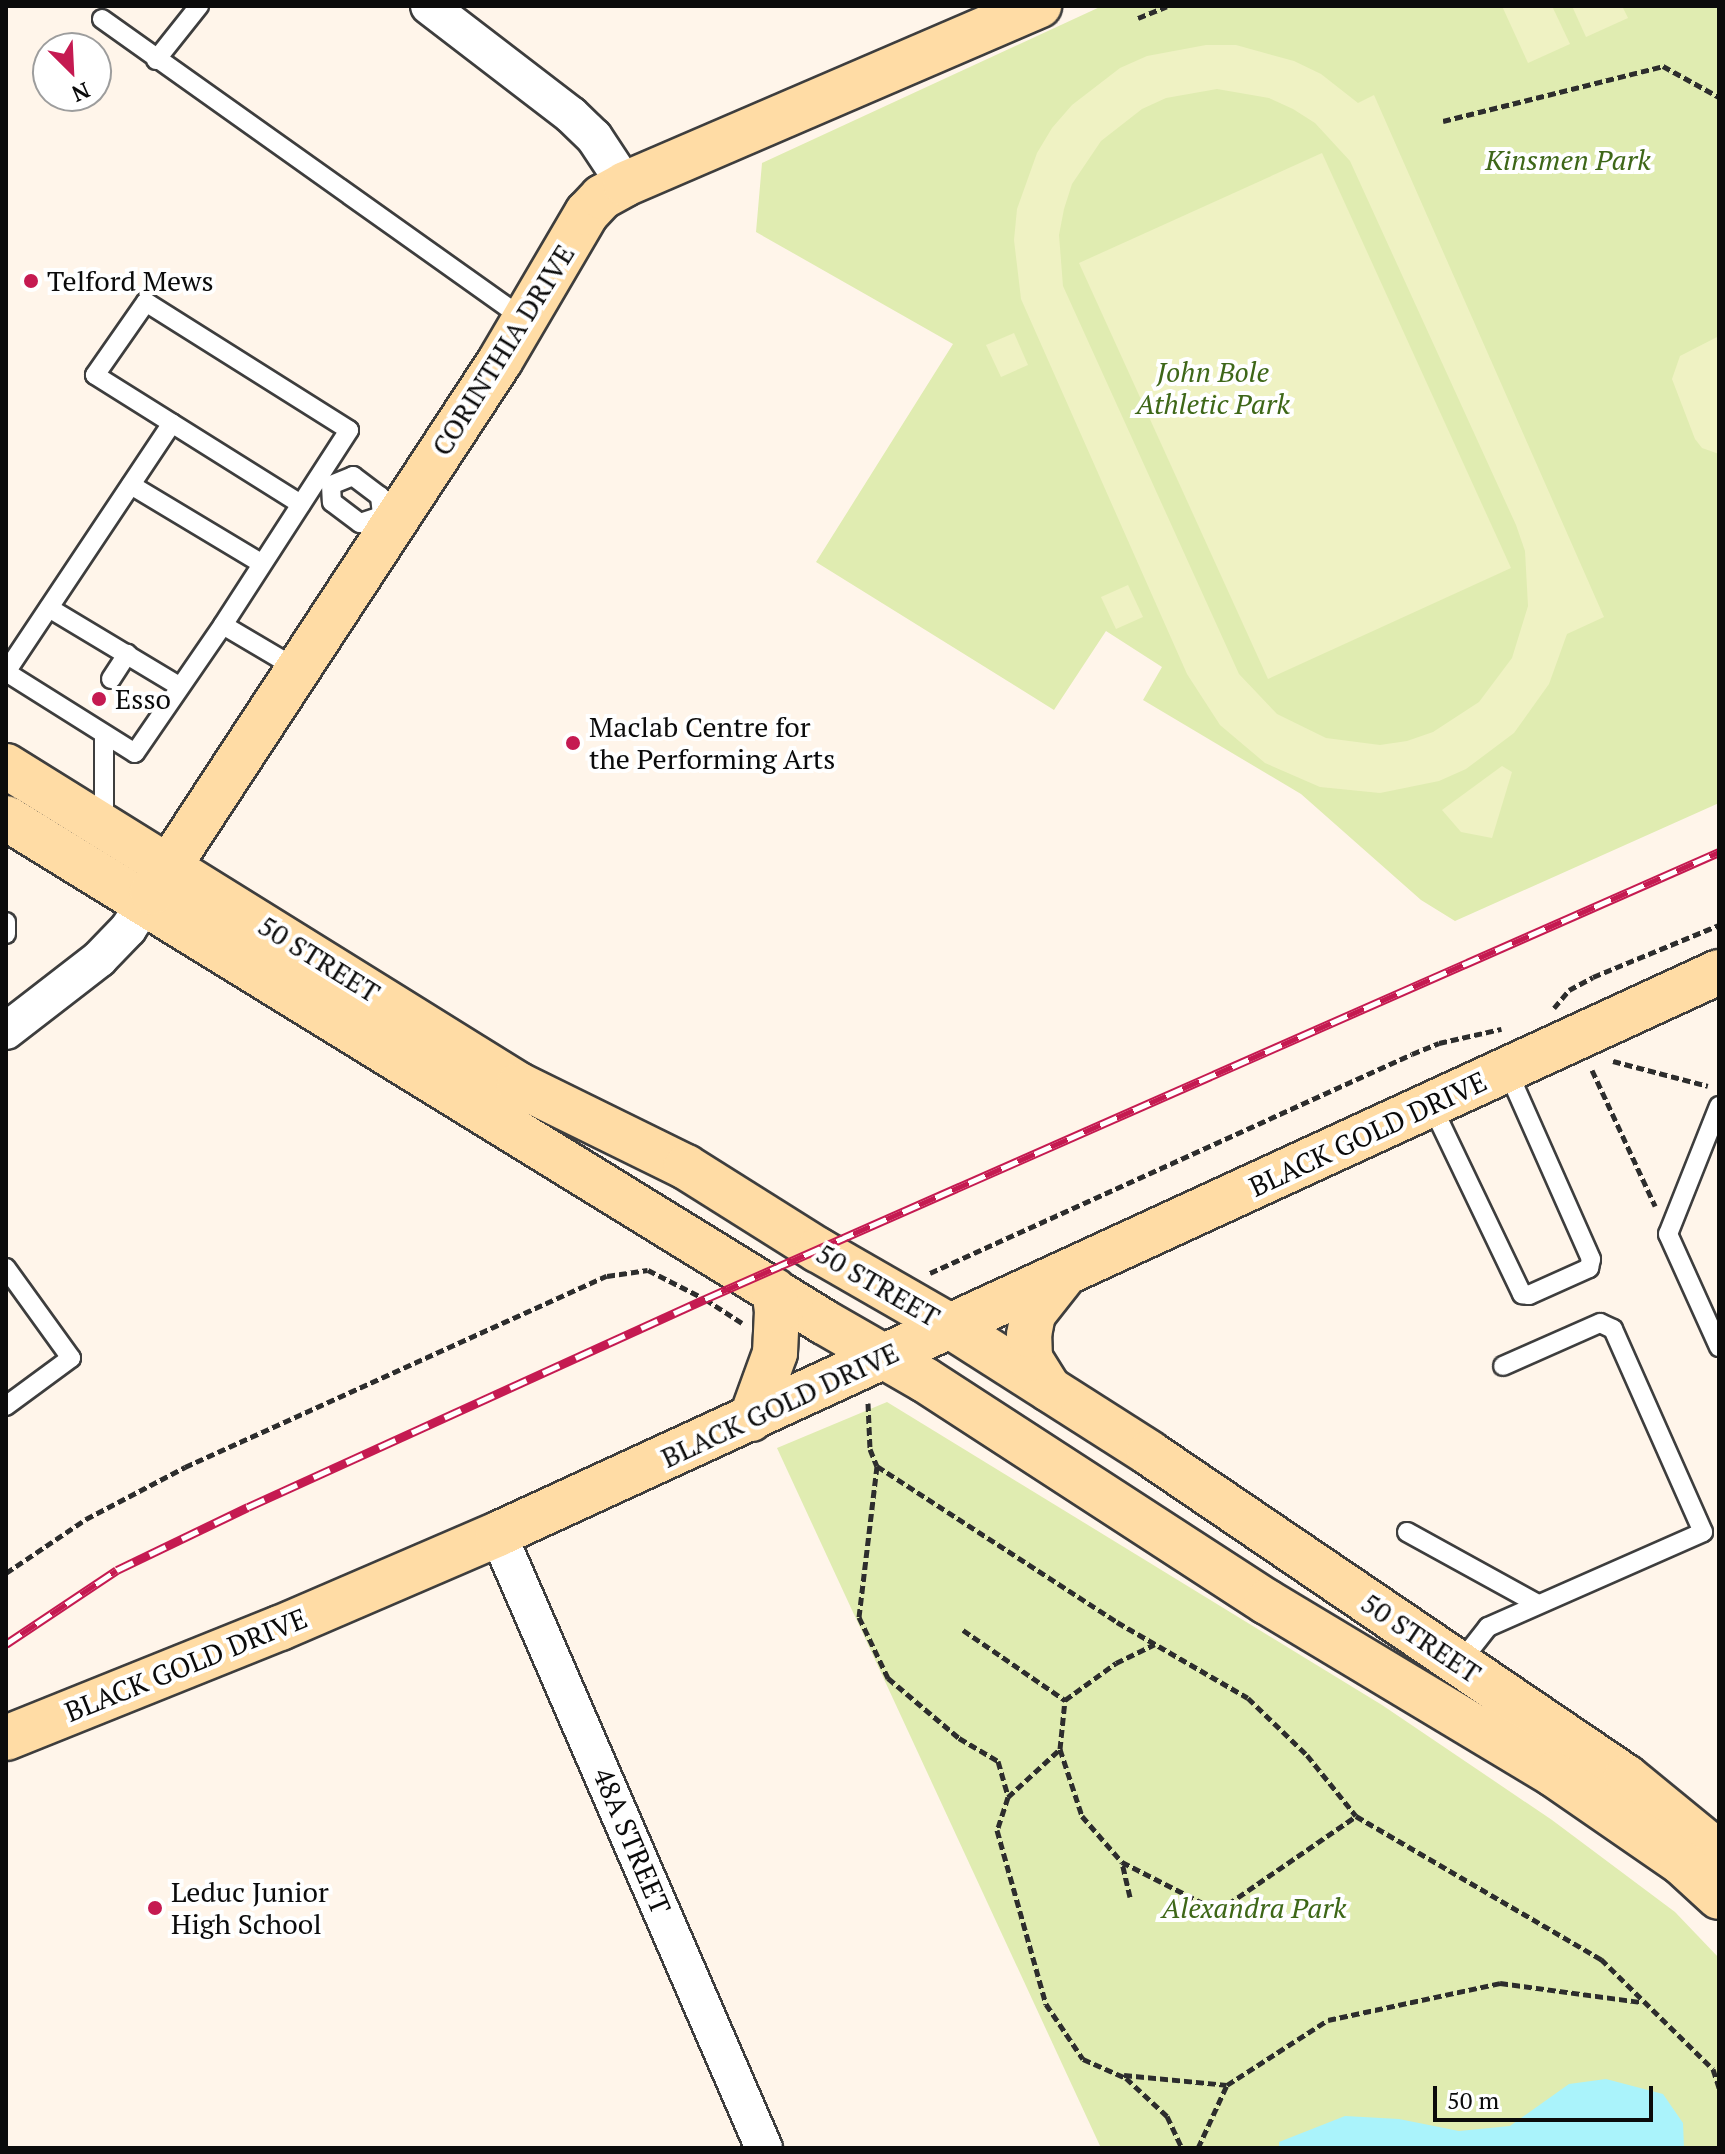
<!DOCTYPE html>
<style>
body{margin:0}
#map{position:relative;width:1725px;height:2154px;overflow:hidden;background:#fff5ea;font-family:"PT Serif",serif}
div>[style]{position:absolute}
.green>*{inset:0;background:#e0ecb1}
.pitch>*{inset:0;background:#eff2c3}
.water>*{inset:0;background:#aaf3fb}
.path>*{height:5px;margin-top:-2.5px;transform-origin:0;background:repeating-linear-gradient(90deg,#2d2d2d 0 8px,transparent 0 12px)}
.roads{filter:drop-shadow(2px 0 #3e3e3e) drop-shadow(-2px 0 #3e3e3e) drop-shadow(0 2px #3e3e3e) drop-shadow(0 -2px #3e3e3e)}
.lane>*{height:18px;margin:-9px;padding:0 9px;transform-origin:9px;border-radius:9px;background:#fff}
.street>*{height:36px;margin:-18px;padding:0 18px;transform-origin:18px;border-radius:18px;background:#fff}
.secondary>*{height:44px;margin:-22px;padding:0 22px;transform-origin:22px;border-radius:22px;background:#ffdca5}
.rail>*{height:9px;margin-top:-4.5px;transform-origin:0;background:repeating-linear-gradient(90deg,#fff 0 18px,#c51a51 0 36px);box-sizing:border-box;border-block:2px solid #c51a51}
.dots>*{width:22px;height:22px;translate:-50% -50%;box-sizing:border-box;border:4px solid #fff;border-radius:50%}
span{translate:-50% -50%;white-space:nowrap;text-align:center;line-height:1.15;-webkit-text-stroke:8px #fff;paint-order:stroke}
.park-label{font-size:28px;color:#3e6718;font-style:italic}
.poi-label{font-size:28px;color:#0b0b0b}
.left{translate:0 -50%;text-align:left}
.street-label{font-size:28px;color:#0b0b0b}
.frame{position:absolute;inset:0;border:8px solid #0b0b0b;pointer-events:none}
.north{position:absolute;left:32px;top:32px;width:80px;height:80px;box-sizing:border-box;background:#fff;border:2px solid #9d9d9d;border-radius:50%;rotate:156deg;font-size:22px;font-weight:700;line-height:32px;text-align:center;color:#0b0b0b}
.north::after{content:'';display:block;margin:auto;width:28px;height:36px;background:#c51a51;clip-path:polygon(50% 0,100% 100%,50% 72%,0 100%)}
.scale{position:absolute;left:1433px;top:2086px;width:220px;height:36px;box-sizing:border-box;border:4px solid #0b0b0b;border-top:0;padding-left:10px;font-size:24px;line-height:28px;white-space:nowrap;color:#0b0b0b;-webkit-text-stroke:6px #fff;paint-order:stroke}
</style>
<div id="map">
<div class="green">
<div style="clip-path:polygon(1102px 6px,1719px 6px,1719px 803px,1455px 921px,1421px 900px,1301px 794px,1143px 700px,1162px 667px,1106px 631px,1054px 710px,816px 562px,953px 344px,756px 232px,762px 163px)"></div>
<div style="clip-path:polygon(887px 1402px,1382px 1705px,1552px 1820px,1675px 1912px,1719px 1958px,1719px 2148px,1101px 2148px,777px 1448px)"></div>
</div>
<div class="pitch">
<div style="clip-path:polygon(1502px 6px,1552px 6px,1570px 44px,1528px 63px)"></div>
<div style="clip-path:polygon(1572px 6px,1622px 6px,1628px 18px,1586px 37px)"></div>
<div style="clip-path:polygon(evenodd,1206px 45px,1236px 45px,1294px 61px,1321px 74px,1358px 103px,1374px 95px,1604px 617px,1567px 634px,1549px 684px,1514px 733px,1466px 769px,1439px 781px,1380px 793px,1320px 787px,1265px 763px,1220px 725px,1187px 674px,1021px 299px,1014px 240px,1017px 209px,1037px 153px,1052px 128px,1072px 105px,1120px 68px,1147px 56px,1206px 45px,1217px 89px,1269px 98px,1293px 109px,1315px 123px,1350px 161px,1516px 525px,1525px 551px,1528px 606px,1512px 658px,1479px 702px,1433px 732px,1407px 741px,1380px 745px,1326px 738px,1277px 714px,1239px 674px,1063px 286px,1059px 235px,1064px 209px,1072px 184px,1101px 141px,1142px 109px,1166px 98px,1217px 89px)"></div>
<div style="clip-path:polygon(1322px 153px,1511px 568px,1268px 679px,1079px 263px)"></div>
<div style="clip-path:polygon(1014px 333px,1028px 365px,1001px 377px,986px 345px)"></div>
<div style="clip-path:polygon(1719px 336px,1719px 454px,1702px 448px,1695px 439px,1672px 379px,1680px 356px)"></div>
<div style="clip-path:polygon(1128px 585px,1143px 617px,1116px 629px,1101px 597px)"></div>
<div style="clip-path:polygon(1502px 766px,1512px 772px,1492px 838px,1461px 832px,1442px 810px)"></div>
</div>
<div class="water">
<div style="clip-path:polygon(1606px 2079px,1663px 2094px,1683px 2123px,1684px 2148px,1279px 2148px,1279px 2142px,1345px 2116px,1399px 2119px,1459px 2131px,1510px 2126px,1569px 2084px)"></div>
</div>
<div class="path">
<div style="left:1138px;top:18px;width:31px;rotate:-22deg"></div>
<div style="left:1443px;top:121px;width:227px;rotate:-14deg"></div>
<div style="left:1663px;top:66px;width:64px;rotate:29deg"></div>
<div style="left:1554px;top:1008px;width:23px;rotate:-50deg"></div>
<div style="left:1569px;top:990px;width:27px;rotate:-28deg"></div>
<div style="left:1593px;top:977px;width:136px;rotate:-22.4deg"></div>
<div style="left:1613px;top:1061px;width:98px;rotate:14.7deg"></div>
<div style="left:1592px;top:1070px;width:150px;rotate:65.1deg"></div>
<div style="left:930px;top:1273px;width:529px;rotate:-24.43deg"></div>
<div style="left:1412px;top:1054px;width:29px;rotate:-22deg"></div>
<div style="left:1439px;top:1043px;width:64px;rotate:-12.7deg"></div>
<div style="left:868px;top:1403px;width:46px;rotate:87.5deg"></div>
<div style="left:870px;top:1449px;width:18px;rotate:68deg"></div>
<div style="left:877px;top:1466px;width:286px;rotate:33deg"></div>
<div style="left:1117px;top:1622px;width:151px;rotate:30.1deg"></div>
<div style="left:1248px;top:1698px;width:82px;rotate:44deg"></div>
<div style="left:1307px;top:1755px;width:78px;rotate:51.2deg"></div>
<div style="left:1356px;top:1816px;width:284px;rotate:30.3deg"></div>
<div style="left:1601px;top:1959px;width:157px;rotate:44.5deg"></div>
<div style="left:1713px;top:2069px;width:20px;rotate:72deg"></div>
<div style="left:877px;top:1466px;width:152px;rotate:96.8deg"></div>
<div style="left:859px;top:1617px;width:68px;rotate:64.6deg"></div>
<div style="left:888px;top:1678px;width:93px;rotate:40.2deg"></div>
<div style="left:959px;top:1738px;width:45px;rotate:30.5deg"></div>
<div style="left:998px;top:1761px;width:37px;rotate:74deg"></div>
<div style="left:1008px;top:1797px;width:35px;rotate:108deg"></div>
<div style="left:997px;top:1830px;width:181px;rotate:74.3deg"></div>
<div style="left:1046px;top:2004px;width:66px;rotate:56.1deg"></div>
<div style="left:1083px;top:2059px;width:47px;rotate:23.8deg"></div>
<div style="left:1126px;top:2078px;width:56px;rotate:42.8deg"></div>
<div style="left:1167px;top:2116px;width:35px;rotate:65deg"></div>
<div style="left:6px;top:1573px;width:97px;rotate:-34deg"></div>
<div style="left:86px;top:1519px;width:112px;rotate:-27.7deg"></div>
<div style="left:185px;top:1467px;width:463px;rotate:-24.4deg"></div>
<div style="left:607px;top:1276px;width:41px;rotate:-8.3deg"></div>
<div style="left:648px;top:1270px;width:64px;rotate:27deg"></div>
<div style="left:705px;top:1299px;width:44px;rotate:33deg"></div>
<div style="left:963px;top:1630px;width:124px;rotate:34.5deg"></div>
<div style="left:1060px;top:1749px;width:71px;rotate:71.8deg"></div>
<div style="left:1082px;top:1816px;width:61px;rotate:49deg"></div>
<div style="left:1008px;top:1797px;width:71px;rotate:-42.7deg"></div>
<div style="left:1060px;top:1749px;width:49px;rotate:-84.2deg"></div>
<div style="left:1065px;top:1700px;width:63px;rotate:-36deg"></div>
<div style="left:1116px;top:1663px;width:43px;rotate:-26deg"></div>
<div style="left:1130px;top:1897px;width:36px;rotate:-103deg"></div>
<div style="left:1122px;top:1862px;width:108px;rotate:27deg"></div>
<div style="left:1218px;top:1911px;width:168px;rotate:-34.5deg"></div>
<div style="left:1124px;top:2075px;width:103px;rotate:5.5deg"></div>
<div style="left:1198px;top:2148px;width:69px;rotate:-65.3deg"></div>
<div style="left:1227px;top:2085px;width:120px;rotate:-32.8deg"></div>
<div style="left:1328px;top:2020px;width:176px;rotate:-12.1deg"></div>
<div style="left:1500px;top:1983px;width:141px;rotate:7.7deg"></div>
</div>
<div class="roads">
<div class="lane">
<div style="left:102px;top:19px;width:518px;rotate:35.41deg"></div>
<div style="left:156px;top:60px;width:69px;rotate:-51.5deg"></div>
<div style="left:131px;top:485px;width:152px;rotate:31deg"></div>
<div style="left:331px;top:485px;width:24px;rotate:-22deg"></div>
<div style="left:353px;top:476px;width:34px;rotate:37deg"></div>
<div style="left:380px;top:496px;width:20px;rotate:84deg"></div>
<div style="left:382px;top:516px;width:12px;rotate:35deg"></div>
<div style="left:331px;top:485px;width:17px;rotate:87deg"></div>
<div style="left:332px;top:502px;width:35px;rotate:37deg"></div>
<div style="left:360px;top:523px;width:23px;rotate:-18deg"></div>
<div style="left:49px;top:608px;width:152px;rotate:31deg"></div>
<div style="left:223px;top:625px;width:232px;rotate:-57.1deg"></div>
<div style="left:349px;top:430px;width:240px;rotate:-147.8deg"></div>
<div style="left:146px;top:302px;width:89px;rotate:124.9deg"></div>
<div style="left:95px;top:375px;width:243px;rotate:32.1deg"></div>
<div style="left:6px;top:672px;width:152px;rotate:32.1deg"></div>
<div style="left:135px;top:753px;width:155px;rotate:-55.5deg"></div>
<div style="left:223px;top:625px;width:88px;rotate:30.6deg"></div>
<div style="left:6px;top:672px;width:299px;rotate:-56.3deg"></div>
<div style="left:111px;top:679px;width:30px;rotate:-57deg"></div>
<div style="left:104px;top:823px;width:89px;rotate:-90deg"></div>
<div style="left:6px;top:922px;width:12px;rotate:90deg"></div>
<div style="left:1431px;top:1104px;width:211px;rotate:64.4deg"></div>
<div style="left:1522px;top:1294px;width:7px;rotate:8deg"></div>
<div style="left:1529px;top:1295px;width:66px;rotate:-24.2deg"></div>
<div style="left:1589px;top:1268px;width:9px;rotate:-77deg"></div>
<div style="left:1591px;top:1259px;width:208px;rotate:-113.9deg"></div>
<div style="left:1719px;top:1106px;width:138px;rotate:111.7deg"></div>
<div style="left:1668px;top:1234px;width:124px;rotate:65.7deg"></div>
<div style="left:6px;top:1268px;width:111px;rotate:54.2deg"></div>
<div style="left:71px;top:1358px;width:81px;rotate:143.6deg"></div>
<div style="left:1407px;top:1532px;width:149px;rotate:28.8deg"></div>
<div style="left:1459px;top:1664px;width:47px;rotate:-51.9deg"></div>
<div style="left:1488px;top:1627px;width:235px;rotate:-23.8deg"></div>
<div style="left:1703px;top:1532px;width:222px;rotate:-113.9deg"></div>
<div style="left:1613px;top:1329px;width:14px;rotate:-155deg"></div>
<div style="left:1600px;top:1323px;width:106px;rotate:156.1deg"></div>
</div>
<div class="street">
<div style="left:429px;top:6px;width:179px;rotate:37.5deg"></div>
<div style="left:571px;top:115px;width:32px;rotate:44deg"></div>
<div style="left:594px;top:137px;width:56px;rotate:56.6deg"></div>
<div style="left:6px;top:1031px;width:118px;rotate:-37.7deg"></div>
<div style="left:99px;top:959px;width:42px;rotate:-46deg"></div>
<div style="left:128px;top:929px;width:30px;rotate:-57deg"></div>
<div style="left:498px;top:1534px;width:669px;rotate:66.58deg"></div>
</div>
<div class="secondary">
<div style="left:6px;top:766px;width:604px;rotate:31.87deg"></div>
<div style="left:519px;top:1085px;width:186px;rotate:26.2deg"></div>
<div style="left:686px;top:1167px;width:156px;rotate:32.2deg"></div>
<div style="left:818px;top:1250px;width:152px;rotate:29.9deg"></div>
<div style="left:950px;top:1326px;width:236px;rotate:32.5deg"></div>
<div style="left:1149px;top:1453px;width:577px;rotate:34.19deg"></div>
<div style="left:1626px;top:1777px;width:120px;rotate:39.3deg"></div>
<div style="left:6px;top:818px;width:961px;rotate:31.64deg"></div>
<div style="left:824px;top:1322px;width:116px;rotate:29.9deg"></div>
<div style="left:925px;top:1380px;width:408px;rotate:33deg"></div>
<div style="left:1267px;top:1602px;width:334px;rotate:31deg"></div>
<div style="left:1553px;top:1774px;width:157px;rotate:34.6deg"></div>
<div style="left:1682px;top:1863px;width:50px;rotate:42.6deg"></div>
<div style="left:152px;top:892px;width:635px;rotate:-56.76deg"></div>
<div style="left:500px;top:361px;width:172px;rotate:-59.6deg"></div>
<div style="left:587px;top:213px;width:22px;rotate:-47deg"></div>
<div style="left:602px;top:197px;width:26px;rotate:-29deg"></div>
<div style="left:625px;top:184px;width:451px;rotate:-23.3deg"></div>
<div style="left:1049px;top:1389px;width:36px;rotate:-122deg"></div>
<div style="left:1030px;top:1359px;width:24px;rotate:-92deg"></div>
<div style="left:1029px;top:1335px;width:21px;rotate:-79deg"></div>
<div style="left:1033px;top:1314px;width:48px;rotate:-51.7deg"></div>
<div style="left:751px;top:1419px;width:70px;rotate:-70deg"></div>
<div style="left:775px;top:1353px;width:42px;rotate:-87.3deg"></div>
<div style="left:777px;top:1311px;width:21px;rotate:-98deg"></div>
<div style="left:6px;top:1738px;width:295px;rotate:-21.9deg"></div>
<div style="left:280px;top:1628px;width:237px;rotate:-23.3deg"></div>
<div style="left:498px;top:1534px;width:1344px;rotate:-24.72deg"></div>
</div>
</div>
<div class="rail">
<div style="left:6px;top:1644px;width:133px;rotate:-33.7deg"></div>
<div style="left:117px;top:1570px;width:145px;rotate:-25.7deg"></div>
<div style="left:248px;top:1507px;width:502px;rotate:-24.47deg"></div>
<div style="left:705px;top:1299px;width:1108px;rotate:-23.79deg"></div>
</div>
<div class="dots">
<div style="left:31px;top:281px;background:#c51a51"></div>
<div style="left:99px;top:699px;background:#c51a51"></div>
<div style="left:573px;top:743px;background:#c51a51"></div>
<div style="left:155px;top:1908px;background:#c51a51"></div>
</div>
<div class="park-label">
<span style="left:1568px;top:160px">Kinsmen Park</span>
<span style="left:1213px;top:388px">John Bole<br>Athletic Park</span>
<span style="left:1254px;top:1908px">Alexandra Park</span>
</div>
<div class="poi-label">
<span class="left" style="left:47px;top:281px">Telford Mews</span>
<span class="left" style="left:115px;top:699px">Esso</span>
<span class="left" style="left:589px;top:743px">Maclab Centre for<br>the Performing Arts</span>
<span class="left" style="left:171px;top:1908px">Leduc Junior<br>High School</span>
</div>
<div class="street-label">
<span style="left:503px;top:350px;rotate:-58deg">CORINTHIA DRIVE</span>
<span style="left:319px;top:959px;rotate:32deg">50 STREET</span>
<span style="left:1368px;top:1134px;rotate:-25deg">BLACK GOLD DRIVE</span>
<span style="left:878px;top:1285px;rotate:30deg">50 STREET</span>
<span style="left:780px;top:1405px;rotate:-25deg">BLACK GOLD DRIVE</span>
<span style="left:1421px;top:1638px;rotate:34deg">50 STREET</span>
<span style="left:186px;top:1665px;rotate:-22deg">BLACK GOLD DRIVE</span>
<span style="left:632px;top:1841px;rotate:67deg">48A STREET</span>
</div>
<div class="frame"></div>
<div class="north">N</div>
<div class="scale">50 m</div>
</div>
